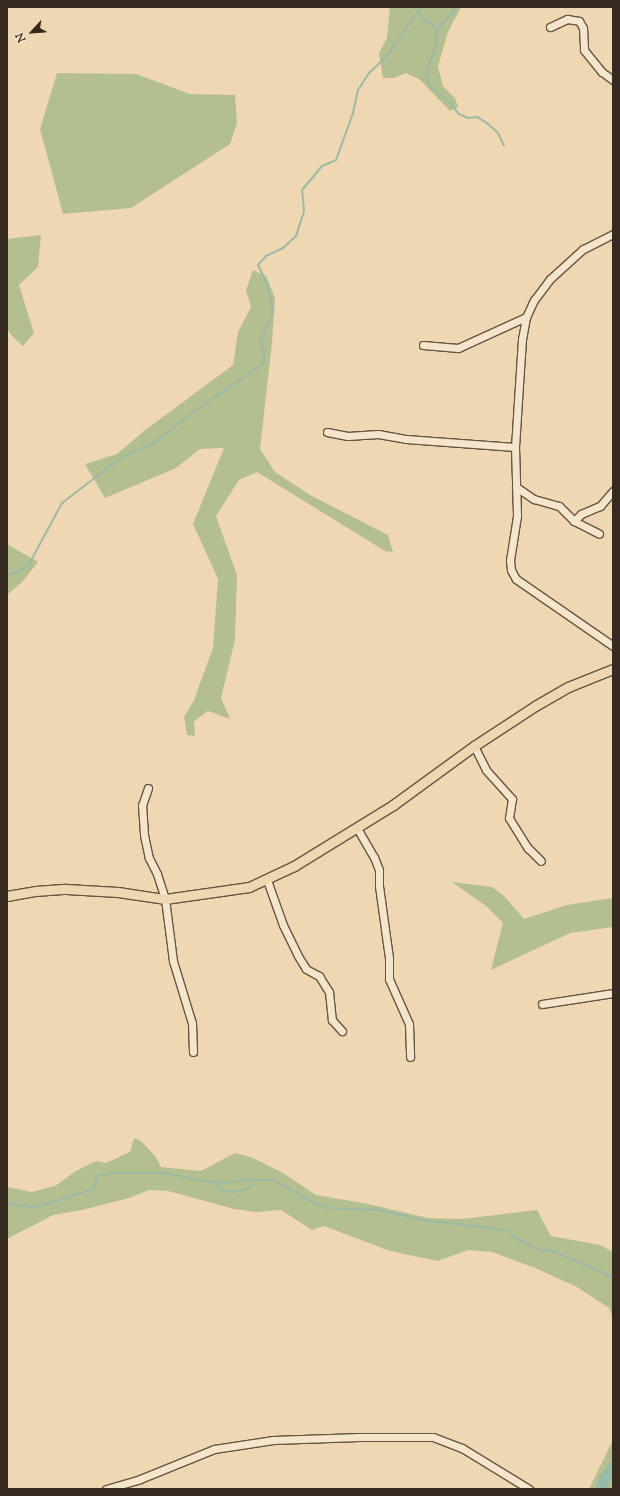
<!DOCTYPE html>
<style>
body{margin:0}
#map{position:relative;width:620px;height:1496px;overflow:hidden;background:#efd7b2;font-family:"Sorts Mill Goudy",serif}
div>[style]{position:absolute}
.green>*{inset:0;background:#b4bf90}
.stream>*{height:2px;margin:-1px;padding:0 1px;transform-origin:1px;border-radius:1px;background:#9abaa8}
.river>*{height:11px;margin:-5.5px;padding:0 5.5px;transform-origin:5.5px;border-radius:5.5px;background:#9abaa8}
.roads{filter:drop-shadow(1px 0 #645542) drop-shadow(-1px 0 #645542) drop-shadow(0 1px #645542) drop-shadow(0 -1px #645542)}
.minor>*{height:7px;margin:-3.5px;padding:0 3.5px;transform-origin:3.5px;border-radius:3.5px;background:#f5e5cd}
.major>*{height:9px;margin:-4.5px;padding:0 4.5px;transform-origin:4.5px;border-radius:4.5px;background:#efd7b2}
span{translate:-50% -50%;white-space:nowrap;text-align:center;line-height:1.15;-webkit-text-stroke:4px #f5e5cd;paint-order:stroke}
.frame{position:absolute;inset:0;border:8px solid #352a1d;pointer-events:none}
.north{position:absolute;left:12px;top:12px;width:40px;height:40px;-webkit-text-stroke:3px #f5e5cd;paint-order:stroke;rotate:244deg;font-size:11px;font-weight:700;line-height:16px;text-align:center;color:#352a1d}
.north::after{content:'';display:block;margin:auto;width:14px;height:18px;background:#352a1d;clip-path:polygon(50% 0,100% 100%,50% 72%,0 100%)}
</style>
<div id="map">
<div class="green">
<div style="clip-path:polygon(390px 7px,461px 7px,448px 32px,438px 66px,443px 86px,455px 98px,458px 107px,450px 111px,419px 79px,406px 73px,394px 78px,383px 78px,379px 53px,387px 38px)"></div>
<div style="clip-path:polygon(57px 73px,136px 74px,190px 94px,235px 95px,237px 123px,230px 144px,131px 208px,63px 214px,40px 129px)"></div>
<div style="clip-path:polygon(41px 235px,38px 267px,19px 285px,34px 333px,23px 346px,12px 336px,7px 329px,7px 239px)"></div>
<div style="clip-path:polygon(253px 270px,266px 276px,275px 298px,272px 343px,260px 449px,275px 472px,310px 495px,388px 535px,393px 552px,385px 551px,257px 472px,239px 480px,216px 516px,237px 575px,235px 640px,221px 698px,230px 719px,208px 711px,194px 721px,195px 736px,187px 735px,184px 717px,194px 700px,213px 648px,218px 579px,193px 524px,224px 448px,200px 449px,176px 468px,105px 498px,85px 464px,117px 454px,144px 431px,233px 365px,238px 332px,251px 307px,246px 290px)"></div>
<div style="clip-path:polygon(7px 544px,38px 562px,22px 582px,7px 595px)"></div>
<div style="clip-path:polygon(452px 882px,492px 887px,504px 896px,524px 919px,567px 905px,613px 898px,613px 927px,570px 933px,491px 970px,503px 923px,486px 906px)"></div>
<div style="clip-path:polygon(134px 1138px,141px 1141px,156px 1157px,161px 1167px,201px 1171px,235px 1153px,251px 1157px,283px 1173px,316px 1195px,368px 1204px,428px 1218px,462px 1219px,537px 1210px,551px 1236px,600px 1245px,613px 1252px,613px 1318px,609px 1308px,577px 1287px,535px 1268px,492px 1252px,468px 1250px,438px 1261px,390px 1251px,324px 1226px,312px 1230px,281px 1210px,256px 1212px,234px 1209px,168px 1191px,149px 1190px,129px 1198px,82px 1210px,53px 1215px,7px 1239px,7px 1187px,32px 1192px,55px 1186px,76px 1171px,96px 1161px,106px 1163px,130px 1152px)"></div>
<div style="clip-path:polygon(613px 1440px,613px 1489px,589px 1489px)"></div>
</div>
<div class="stream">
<div style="left:419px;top:11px;width:10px;rotate:61deg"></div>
<div style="left:424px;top:20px;width:10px;rotate:24deg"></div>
<div style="left:433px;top:24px;width:9px;rotate:69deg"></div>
<div style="left:436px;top:32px;width:14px;rotate:90deg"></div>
<div style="left:436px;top:46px;width:30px;rotate:110deg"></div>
<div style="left:426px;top:74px;width:13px;rotate:72deg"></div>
<div style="left:430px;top:86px;width:26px;rotate:40deg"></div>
<div style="left:450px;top:103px;width:14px;rotate:51deg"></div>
<div style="left:459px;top:114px;width:10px;rotate:24deg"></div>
<div style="left:468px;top:118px;width:9px;rotate:-6deg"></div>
<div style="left:477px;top:117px;width:12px;rotate:31deg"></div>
<div style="left:487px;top:123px;width:15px;rotate:42deg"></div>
<div style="left:498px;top:133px;width:14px;rotate:65deg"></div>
<div style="left:436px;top:32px;width:26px;rotate:-50deg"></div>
<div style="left:453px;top:12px;width:5px;rotate:-68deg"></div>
<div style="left:7px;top:574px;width:8px;rotate:-7deg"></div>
<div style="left:15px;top:573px;width:15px;rotate:-28deg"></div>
<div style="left:28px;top:566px;width:72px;rotate:-61.6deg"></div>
<div style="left:62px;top:503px;width:76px;rotate:-37.5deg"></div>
<div style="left:122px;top:457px;width:37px;rotate:-24deg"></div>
<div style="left:156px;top:442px;width:41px;rotate:-39.1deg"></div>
<div style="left:188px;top:416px;width:93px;rotate:-34.9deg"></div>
<div style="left:264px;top:363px;width:10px;rotate:-90deg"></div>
<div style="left:264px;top:353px;width:12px;rotate:-110deg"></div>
<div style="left:260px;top:342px;width:30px;rotate:-66deg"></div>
<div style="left:272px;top:315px;width:11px;rotate:-90deg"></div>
<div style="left:272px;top:304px;width:21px;rotate:-104deg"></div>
<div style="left:267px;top:284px;width:21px;rotate:-115deg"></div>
<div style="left:258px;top:265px;width:12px;rotate:-48deg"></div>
<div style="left:266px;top:256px;width:19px;rotate:-25deg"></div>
<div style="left:283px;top:248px;width:18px;rotate:-43deg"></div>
<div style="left:296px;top:236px;width:26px;rotate:-72deg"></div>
<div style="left:304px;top:211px;width:21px;rotate:-95deg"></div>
<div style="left:302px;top:190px;width:31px;rotate:-50deg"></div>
<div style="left:322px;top:166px;width:15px;rotate:-23deg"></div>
<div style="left:336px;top:160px;width:50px;rotate:-70.1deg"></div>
<div style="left:353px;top:113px;width:24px;rotate:-78deg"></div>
<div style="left:358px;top:90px;width:20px;rotate:-57deg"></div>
<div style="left:369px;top:73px;width:23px;rotate:-43deg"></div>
<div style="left:386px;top:57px;width:61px;rotate:-55deg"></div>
<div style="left:216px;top:1182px;width:10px;rotate:66deg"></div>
<div style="left:220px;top:1191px;width:15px;rotate:4deg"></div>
<div style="left:235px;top:1192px;width:15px;rotate:-16deg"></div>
<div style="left:249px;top:1188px;width:8px;rotate:-76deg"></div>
<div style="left:7px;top:1204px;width:29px;rotate:6deg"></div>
<div style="left:36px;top:1207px;width:61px;rotate:-17.2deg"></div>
<div style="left:94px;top:1189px;width:13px;rotate:-77deg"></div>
<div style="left:97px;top:1176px;width:15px;rotate:-11deg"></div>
<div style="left:112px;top:1173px;width:53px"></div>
<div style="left:165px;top:1173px;width:39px;rotate:12deg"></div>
<div style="left:203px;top:1181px;width:22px;rotate:5deg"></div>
<div style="left:225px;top:1183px;width:20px;rotate:-9deg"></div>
<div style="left:245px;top:1180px;width:27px"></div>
<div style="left:272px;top:1180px;width:37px;rotate:29deg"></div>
<div style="left:304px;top:1198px;width:24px;rotate:24deg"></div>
<div style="left:326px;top:1208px;width:53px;rotate:2.2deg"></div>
<div style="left:379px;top:1210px;width:51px;rotate:12.4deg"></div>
<div style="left:429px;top:1221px;width:79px;rotate:6.6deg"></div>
<div style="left:507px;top:1230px;width:11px;rotate:45deg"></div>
<div style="left:515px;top:1238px;width:28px;rotate:26deg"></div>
<div style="left:540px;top:1250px;width:12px;rotate:5deg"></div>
<div style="left:552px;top:1251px;width:66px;rotate:23.1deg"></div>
</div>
<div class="river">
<div style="left:601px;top:1489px;width:10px;rotate:-73deg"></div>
<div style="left:604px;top:1479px;width:16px;rotate:-55deg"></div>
</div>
<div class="roads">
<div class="minor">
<div style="left:550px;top:27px;width:19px;rotate:-25deg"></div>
<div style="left:567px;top:19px;width:12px;rotate:9deg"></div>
<div style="left:579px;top:21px;width:8px;rotate:60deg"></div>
<div style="left:583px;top:28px;width:22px;rotate:87deg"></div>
<div style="left:584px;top:50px;width:28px;rotate:51deg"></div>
<div style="left:602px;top:72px;width:14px;rotate:36deg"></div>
<div style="left:613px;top:234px;width:34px;rotate:153deg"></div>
<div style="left:583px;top:249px;width:45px;rotate:137.7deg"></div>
<div style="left:550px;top:279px;width:26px;rotate:127deg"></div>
<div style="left:534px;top:300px;width:19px;rotate:115deg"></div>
<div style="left:526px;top:317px;width:22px;rotate:100deg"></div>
<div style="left:522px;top:339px;width:108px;rotate:93.7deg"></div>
<div style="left:515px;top:447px;width:69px;rotate:88.3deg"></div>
<div style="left:517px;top:516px;width:45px;rotate:99deg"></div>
<div style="left:510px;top:560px;width:10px;rotate:84deg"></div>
<div style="left:511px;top:570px;width:10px;rotate:61deg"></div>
<div style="left:516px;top:579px;width:118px;rotate:34.6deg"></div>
<div style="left:423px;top:345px;width:35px;rotate:5deg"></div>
<div style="left:458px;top:348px;width:75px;rotate:-24.5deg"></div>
<div style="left:327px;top:432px;width:21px;rotate:11deg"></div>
<div style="left:348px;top:436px;width:30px;rotate:-4deg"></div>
<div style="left:378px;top:434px;width:28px;rotate:10deg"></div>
<div style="left:406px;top:439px;width:109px;rotate:4.2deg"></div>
<div style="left:516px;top:487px;width:22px;rotate:34deg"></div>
<div style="left:534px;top:499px;width:26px;rotate:16deg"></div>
<div style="left:559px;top:506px;width:21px;rotate:45deg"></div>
<div style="left:574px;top:521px;width:28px;rotate:27deg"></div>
<div style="left:574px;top:521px;width:10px;rotate:-45deg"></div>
<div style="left:581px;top:514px;width:21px;rotate:-23deg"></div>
<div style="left:600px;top:506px;width:20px;rotate:-49deg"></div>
<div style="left:474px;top:746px;width:27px;rotate:63deg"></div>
<div style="left:486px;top:770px;width:39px;rotate:48deg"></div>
<div style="left:512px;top:799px;width:19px;rotate:99deg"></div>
<div style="left:509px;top:818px;width:36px;rotate:58deg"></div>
<div style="left:528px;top:848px;width:18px;rotate:45deg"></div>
<div style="left:148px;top:788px;width:18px;rotate:109deg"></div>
<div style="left:142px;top:805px;width:30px;rotate:86deg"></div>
<div style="left:144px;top:835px;width:24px;rotate:78deg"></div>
<div style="left:149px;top:858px;width:18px;rotate:63deg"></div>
<div style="left:157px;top:874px;width:26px;rotate:72deg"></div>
<div style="left:165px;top:899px;width:63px;rotate:82.6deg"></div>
<div style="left:173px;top:961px;width:65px;rotate:73deg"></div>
<div style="left:192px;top:1023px;width:29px;rotate:88deg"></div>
<div style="left:357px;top:828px;width:34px;rotate:60deg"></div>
<div style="left:374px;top:857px;width:14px;rotate:69deg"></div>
<div style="left:379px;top:870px;width:16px;rotate:90deg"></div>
<div style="left:379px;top:886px;width:73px;rotate:82.1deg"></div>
<div style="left:389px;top:958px;width:21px;rotate:90deg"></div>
<div style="left:389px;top:979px;width:49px;rotate:66deg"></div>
<div style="left:409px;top:1024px;width:33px;rotate:88deg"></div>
<div style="left:267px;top:880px;width:48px;rotate:70.4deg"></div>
<div style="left:283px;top:925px;width:34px;rotate:64deg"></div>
<div style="left:298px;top:956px;width:15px;rotate:58deg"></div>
<div style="left:306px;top:969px;width:15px;rotate:28deg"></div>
<div style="left:319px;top:976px;width:19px;rotate:58deg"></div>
<div style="left:329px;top:992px;width:28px;rotate:84deg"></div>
<div style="left:332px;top:1020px;width:15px;rotate:48deg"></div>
<div style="left:542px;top:1004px;width:72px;rotate:-8.8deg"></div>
<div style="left:106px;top:1489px;width:35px;rotate:-16deg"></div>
<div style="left:140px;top:1479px;width:80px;rotate:-22.1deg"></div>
<div style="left:214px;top:1449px;width:60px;rotate:-8.7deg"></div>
<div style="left:273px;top:1440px;width:86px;rotate:-2deg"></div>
<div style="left:359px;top:1437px;width:74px"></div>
<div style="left:433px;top:1437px;width:31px;rotate:21deg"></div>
<div style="left:462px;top:1448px;width:79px;rotate:31.5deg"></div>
</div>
<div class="major">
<div style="left:7px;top:896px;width:28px;rotate:-10deg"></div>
<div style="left:35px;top:891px;width:31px;rotate:-4deg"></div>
<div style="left:66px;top:889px;width:52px;rotate:3.3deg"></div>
<div style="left:118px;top:892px;width:48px;rotate:8.5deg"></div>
<div style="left:165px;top:899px;width:85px;rotate:-8.1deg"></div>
<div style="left:249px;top:887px;width:50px;rotate:-25deg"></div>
<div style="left:294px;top:866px;width:116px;rotate:-31.6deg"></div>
<div style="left:393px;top:805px;width:100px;rotate:-36.1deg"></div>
<div style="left:474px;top:746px;width:73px;rotate:-33.3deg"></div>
<div style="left:535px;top:706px;width:38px;rotate:-30deg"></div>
<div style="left:568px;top:687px;width:48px;rotate:-21.8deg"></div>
</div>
</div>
<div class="frame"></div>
<div class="north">N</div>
</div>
